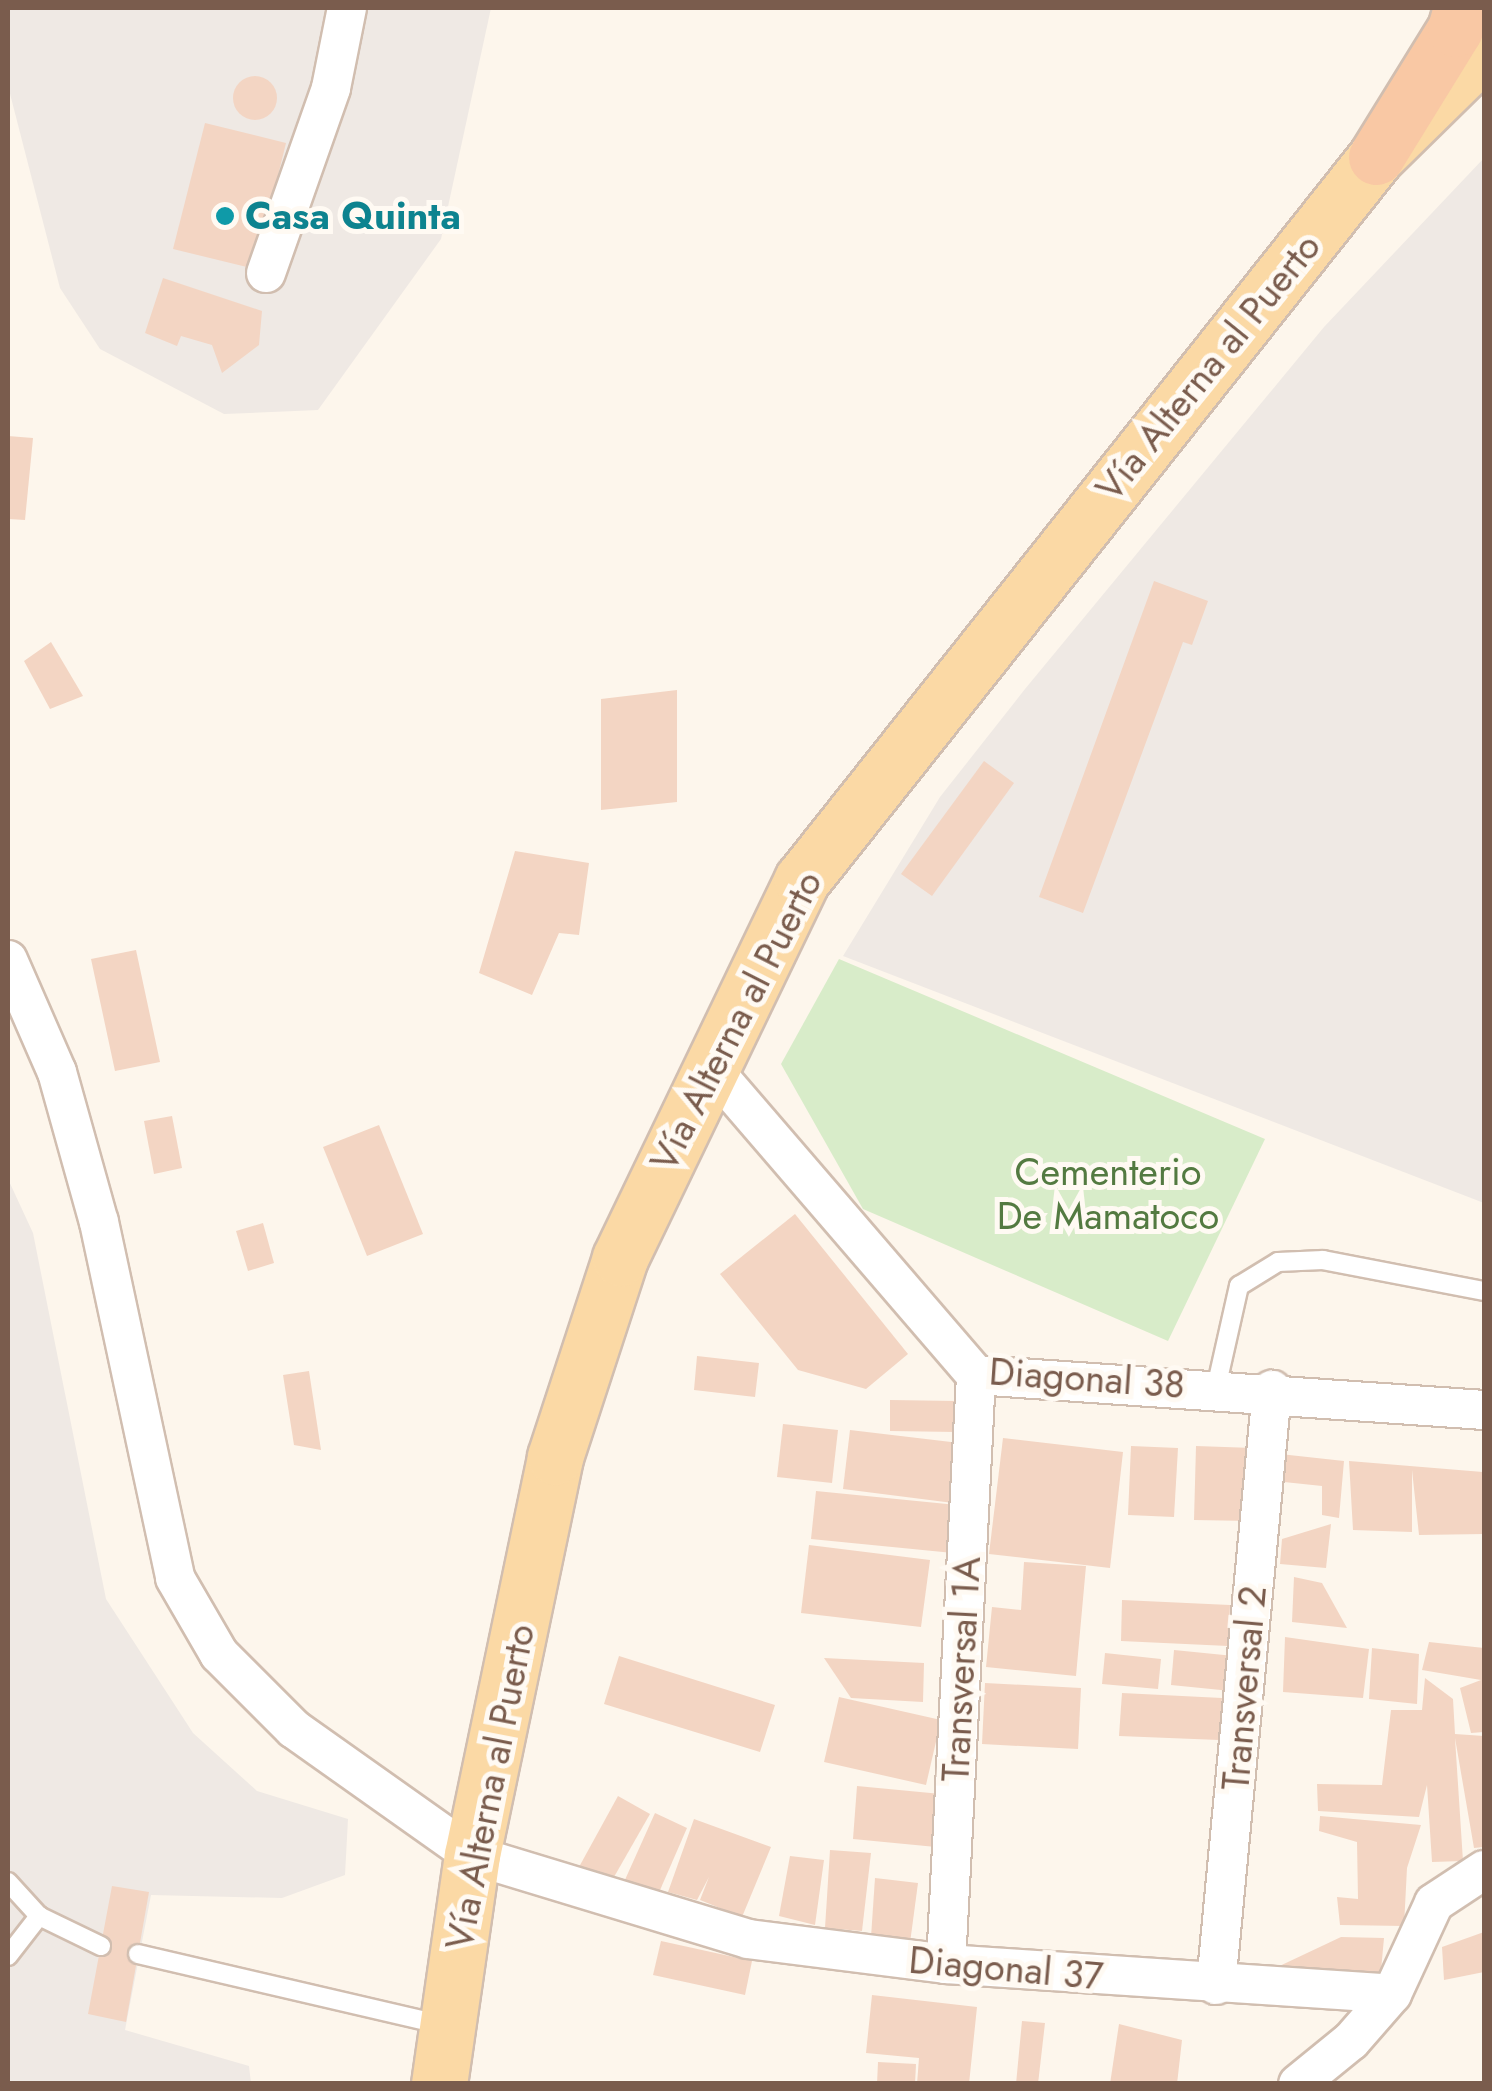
<!DOCTYPE html>
<meta charset="utf-8">
<style>
body{margin:0}
#map{position:relative;width:1492px;height:2091px;overflow:hidden;background:#fdf6ec;font-family:Jost,sans-serif}
div>[style]{position:absolute}
.industrial>*{inset:0;background:#efe9e4}
.green>*{inset:0;background:#d8ecc9}
.building>*{inset:0;background:#f3d5c3}
.round{border-radius:50%}
.roads{filter:drop-shadow(2px 0 #d1beb0) drop-shadow(-2px 0 #d1beb0) drop-shadow(0 2px #d1beb0) drop-shadow(0 -2px #d1beb0)}
.service>*{height:18px;margin:-9px;padding:0 9px;transform-origin:9px;border-radius:9px;background:#fff}
.minor>*{height:38px;margin:-19px;padding:0 19px;transform-origin:19px;border-radius:19px;background:#fff}
.primary>*{height:55px;margin:-27.5px;padding:0 27.5px;transform-origin:27.5px;border-radius:27.5px;background:#fbd9a5}
.trunk>*{height:55px;margin:-27.5px;padding:0 27.5px;transform-origin:27.5px;border-radius:27.5px;background:#f9c8a4}
.dots>*{width:28px;height:28px;translate:-50% -50%;box-sizing:border-box;border:5px solid #fffaf3;border-radius:50%}
span{translate:-50% -50%;white-space:nowrap;text-align:center;line-height:1.15;-webkit-text-stroke:10px #fffaf3;paint-order:stroke}
.culture-label{font-size:38px;color:#0d838f;font-weight:700}
.left{translate:0 -50%;text-align:left}
.street-label{font-size:38px;color:#7a5c4d}
.park-label{font-size:38px;color:#537a41}
.frame{position:absolute;inset:0;border:10px solid #7a5c4d;pointer-events:none}
</style>
<div id="map">
<div class="industrial">
<div style="clip-path:polygon(8px 8px,491px 8px,441px 239px,318px 410px,224px 414px,100px 349px,60px 288px,8px 86px)"></div>
<div style="clip-path:polygon(1484px 158px,1484px 1203px,843px 956px,940px 797px,1025px 689px,1324px 327px)"></div>
<div style="clip-path:polygon(8px 1179px,33px 1233px,106px 1599px,193px 1733px,257px 1791px,348px 1819px,345px 1875px,282px 1898px,151px 1895px,125px 2030px,249px 2066px,251px 2083px,8px 2083px)"></div>
</div>
<div class="green">
<div style="clip-path:polygon(839px 959px,1265px 1139px,1168px 1341px,863px 1209px,781px 1064px)"></div>
</div>
<div class="building">
<div class="round" style="left:233px;top:76px;width:44px;height:44px"></div>
<div style="clip-path:polygon(205px 123px,286px 143px,255px 269px,173px 249px)"></div>
<div style="clip-path:polygon(163px 278px,262px 311px,259px 345px,222px 373px,212px 345px,181px 336px,177px 346px,145px 333px)"></div>
<div style="clip-path:polygon(8px 436px,33px 438px,25px 520px,8px 519px)"></div>
<div style="clip-path:polygon(1154px 581px,1208px 601px,1192px 645px,1183px 642px,1083px 913px,1039px 897px)"></div>
<div style="clip-path:polygon(51px 642px,83px 696px,50px 709px,24px 661px)"></div>
<div style="clip-path:polygon(677px 690px,677px 802px,601px 810px,601px 699px)"></div>
<div style="clip-path:polygon(984px 761px,1014px 783px,932px 896px,901px 874px)"></div>
<div style="clip-path:polygon(515px 851px,589px 863px,579px 935px,559px 933px,532px 995px,479px 973px)"></div>
<div style="clip-path:polygon(136px 950px,160px 1062px,115px 1071px,91px 959px)"></div>
<div style="clip-path:polygon(172px 1116px,182px 1168px,154px 1174px,144px 1121px)"></div>
<div style="clip-path:polygon(379px 1125px,423px 1234px,367px 1256px,323px 1147px)"></div>
<div style="clip-path:polygon(795px 1214px,908px 1354px,866px 1389px,798px 1370px,720px 1274px)"></div>
<div style="clip-path:polygon(263px 1223px,274px 1263px,248px 1271px,236px 1231px)"></div>
<div style="clip-path:polygon(697px 1356px,759px 1363px,755px 1397px,694px 1390px)"></div>
<div style="clip-path:polygon(309px 1371px,321px 1450px,294px 1445px,283px 1375px)"></div>
<div style="clip-path:polygon(890px 1400px,956px 1401px,956px 1432px,890px 1431px)"></div>
<div style="clip-path:polygon(783px 1424px,838px 1430px,832px 1483px,777px 1477px)"></div>
<div style="clip-path:polygon(850px 1430px,968px 1444px,961px 1504px,843px 1489px)"></div>
<div style="clip-path:polygon(1003px 1438px,1123px 1452px,1110px 1568px,989px 1554px)"></div>
<div style="clip-path:polygon(1131px 1446px,1178px 1448px,1174px 1517px,1128px 1515px)"></div>
<div style="clip-path:polygon(1196px 1446px,1253px 1448px,1251px 1521px,1194px 1520px)"></div>
<div style="clip-path:polygon(1280px 1454px,1344px 1461px,1339px 1518px,1322px 1515px,1322px 1486px,1284px 1482px)"></div>
<div style="clip-path:polygon(1349px 1461px,1483px 1472px,1484px 1534px,1419px 1535px,1412px 1470px,1412px 1532px,1353px 1530px)"></div>
<div style="clip-path:polygon(816px 1491px,957px 1505px,953px 1553px,811px 1539px)"></div>
<div style="clip-path:polygon(1331px 1524px,1326px 1568px,1280px 1564px,1282px 1539px)"></div>
<div style="clip-path:polygon(809px 1545px,930px 1560px,921px 1627px,801px 1613px)"></div>
<div style="clip-path:polygon(1024px 1562px,1086px 1566px,1076px 1676px,986px 1667px,992px 1607px,1021px 1610px)"></div>
<div style="clip-path:polygon(1294px 1577px,1322px 1583px,1347px 1628px,1292px 1622px)"></div>
<div style="clip-path:polygon(1122px 1600px,1230px 1605px,1228px 1646px,1121px 1641px)"></div>
<div style="clip-path:polygon(1285px 1637px,1369px 1649px,1363px 1698px,1283px 1692px)"></div>
<div style="clip-path:polygon(1429px 1642px,1484px 1648px,1484px 1732px,1471px 1733px,1460px 1688px,1481px 1680px,1422px 1670px)"></div>
<div style="clip-path:polygon(1372px 1648px,1419px 1654px,1417px 1704px,1369px 1699px)"></div>
<div style="clip-path:polygon(1174px 1650px,1234px 1656px,1231px 1691px,1171px 1685px)"></div>
<div style="clip-path:polygon(1105px 1653px,1161px 1659px,1158px 1689px,1102px 1684px)"></div>
<div style="clip-path:polygon(619px 1656px,775px 1705px,760px 1752px,604px 1704px)"></div>
<div style="clip-path:polygon(824px 1658px,924px 1663px,923px 1702px,851px 1698px)"></div>
<div style="clip-path:polygon(1425px 1678px,1453px 1699px,1455px 1734px,1484px 1736px,1484px 1847px,1474px 1848px,1455px 1738px,1463px 1861px,1432px 1862px,1427px 1785px,1419px 1817px,1318px 1811px,1317px 1784px,1382px 1785px,1391px 1710px,1422px 1710px)"></div>
<div style="clip-path:polygon(985px 1683px,1081px 1688px,1078px 1749px,982px 1744px)"></div>
<div style="clip-path:polygon(1122px 1693px,1222px 1698px,1219px 1740px,1119px 1736px)"></div>
<div style="clip-path:polygon(839px 1697px,941px 1720px,926px 1785px,824px 1762px)"></div>
<div style="clip-path:polygon(857px 1786px,941px 1794px,936px 1847px,853px 1839px)"></div>
<div style="clip-path:polygon(618px 1796px,650px 1814px,610px 1884px,579px 1867px)"></div>
<div style="clip-path:polygon(655px 1813px,687px 1828px,657px 1897px,624px 1882px)"></div>
<div style="clip-path:polygon(1320px 1816px,1421px 1825px,1407px 1868px,1404px 1926px,1340px 1925px,1337px 1897px,1358px 1899px,1357px 1842px,1319px 1831px)"></div>
<div style="clip-path:polygon(694px 1819px,771px 1847px,742px 1917px,700px 1900px,709px 1877px,697px 1900px,668px 1892px)"></div>
<div style="clip-path:polygon(830px 1850px,871px 1853px,862px 1931px,825px 1928px)"></div>
<div style="clip-path:polygon(790px 1856px,824px 1860px,815px 1925px,779px 1916px)"></div>
<div style="clip-path:polygon(875px 1878px,918px 1883px,910px 1943px,871px 1937px)"></div>
<div style="clip-path:polygon(112px 1886px,149px 1892px,126px 2022px,88px 2014px)"></div>
<div style="clip-path:polygon(1484px 1932px,1484px 1972px,1444px 1980px,1442px 1947px)"></div>
<div style="clip-path:polygon(1341px 1937px,1384px 1938px,1380px 1981px,1256px 1977px)"></div>
<div style="clip-path:polygon(661px 1941px,752px 1961px,745px 1995px,653px 1975px)"></div>
<div style="clip-path:polygon(872px 1995px,977px 2007px,969px 2084px,917px 2084px,919px 2058px,866px 2053px)"></div>
<div style="clip-path:polygon(1022px 2021px,1045px 2023px,1038px 2084px,1016px 2084px)"></div>
<div style="clip-path:polygon(1119px 2024px,1182px 2040px,1177px 2084px,1110px 2084px)"></div>
<div style="clip-path:polygon(878px 2062px,916px 2064px,915px 2084px,877px 2084px)"></div>
</div>
<div class="roads">
<div class="service">
<div style="left:1216px;top:1388px;width:105px;rotate:-77.3deg"></div>
<div style="left:1239px;top:1286px;width:46px;rotate:-31.6deg"></div>
<div style="left:1278px;top:1262px;width:45px;rotate:-2.5deg"></div>
<div style="left:1323px;top:1260px;width:164px;rotate:10.9deg"></div>
<div style="left:8px;top:1882px;width:46px;rotate:47.6deg"></div>
<div style="left:39px;top:1916px;width:69px;rotate:25.8deg"></div>
<div style="left:138px;top:1954px;width:312px;rotate:13.1deg"></div>
<div style="left:8px;top:1956px;width:51px;rotate:-52.2deg"></div>
</div>
<div class="minor">
<div style="left:266px;top:273px;width:196px;rotate:-70.6deg"></div>
<div style="left:331px;top:88px;width:82px;rotate:-78.7deg"></div>
<div style="left:8px;top:960px;width:122px;rotate:66.4deg"></div>
<div style="left:57px;top:1072px;width:156px;rotate:74.4deg"></div>
<div style="left:99px;top:1222px;width:364px;rotate:77.9deg"></div>
<div style="left:175px;top:1578px;width:88px;rotate:59.9deg"></div>
<div style="left:219px;top:1654px;width:106px;rotate:45deg"></div>
<div style="left:294px;top:1729px;width:218px;rotate:35.3deg"></div>
<div style="left:472px;top:1855px;width:288px;rotate:16.9deg"></div>
<div style="left:748px;top:1939px;width:200px;rotate:7.2deg"></div>
<div style="left:946px;top:1964px;width:447px;rotate:3.8deg"></div>
<div style="left:709px;top:1065px;width:409px;rotate:49.3deg"></div>
<div style="left:976px;top:1375px;width:509px;rotate:3.94deg"></div>
<div style="left:946px;top:1964px;width:590px;rotate:-87.08deg"></div>
<div style="left:1216px;top:1985px;width:598px;rotate:-84.62deg"></div>
<div style="left:1298px;top:2084px;width:68px;rotate:-39.1deg"></div>
<div style="left:1351px;top:2041px;width:62px;rotate:-48.9deg"></div>
<div style="left:1392px;top:1994px;width:100px;rotate:-65.2deg"></div>
<div style="left:1434px;top:1903px;width:60px;rotate:-33.4deg"></div>
</div>
<div class="primary">
<div style="left:439px;top:2084px;width:231px;rotate:-81.8deg"></div>
<div style="left:472px;top:1855px;width:407px;rotate:-78.2deg"></div>
<div style="left:555px;top:1457px;width:209px;rotate:-71.9deg"></div>
<div style="left:620px;top:1258px;width:420px;rotate:-64.3deg"></div>
<div style="left:802px;top:880px;width:923px;rotate:-51.55deg"></div>
<div style="left:1376px;top:157px;width:151px;rotate:-44.5deg"></div>
</div>
<div class="trunk">
<div style="left:1376px;top:157px;width:150px;rotate:-58.3deg"></div>
<div style="left:1455px;top:29px;width:22px;rotate:-74deg"></div>
</div>
</div>
<div class="dots">
<div style="left:225px;top:216px;background:#0f9aa8"></div>
</div>
<div class="culture-label">
<span class="left" style="left:245px;top:216px">Casa Quinta</span>
</div>
<div class="street-label">
<span style="left:1208px;top:367px;rotate:-51deg">Vía Alterna al Puerto</span>
<span style="left:736px;top:1021px;rotate:-63deg">Vía Alterna al Puerto</span>
<span style="left:1087px;top:1378px;rotate:4deg">Diagonal 38</span>
<span style="left:961px;top:1669px;rotate:-87deg">Transversal 1A</span>
<span style="left:1244px;top:1688px;rotate:-85deg">Transversal 2</span>
<span style="left:490px;top:1787px;rotate:-79deg">Vía Alterna al Puerto</span>
<span style="left:1006px;top:1968px;rotate:5deg">Diagonal 37</span>
</div>
<div class="park-label">
<span style="left:1108px;top:1194px">Cementerio<br>De Mamatoco</span>
</div>
<div class="frame"></div>
</div>
